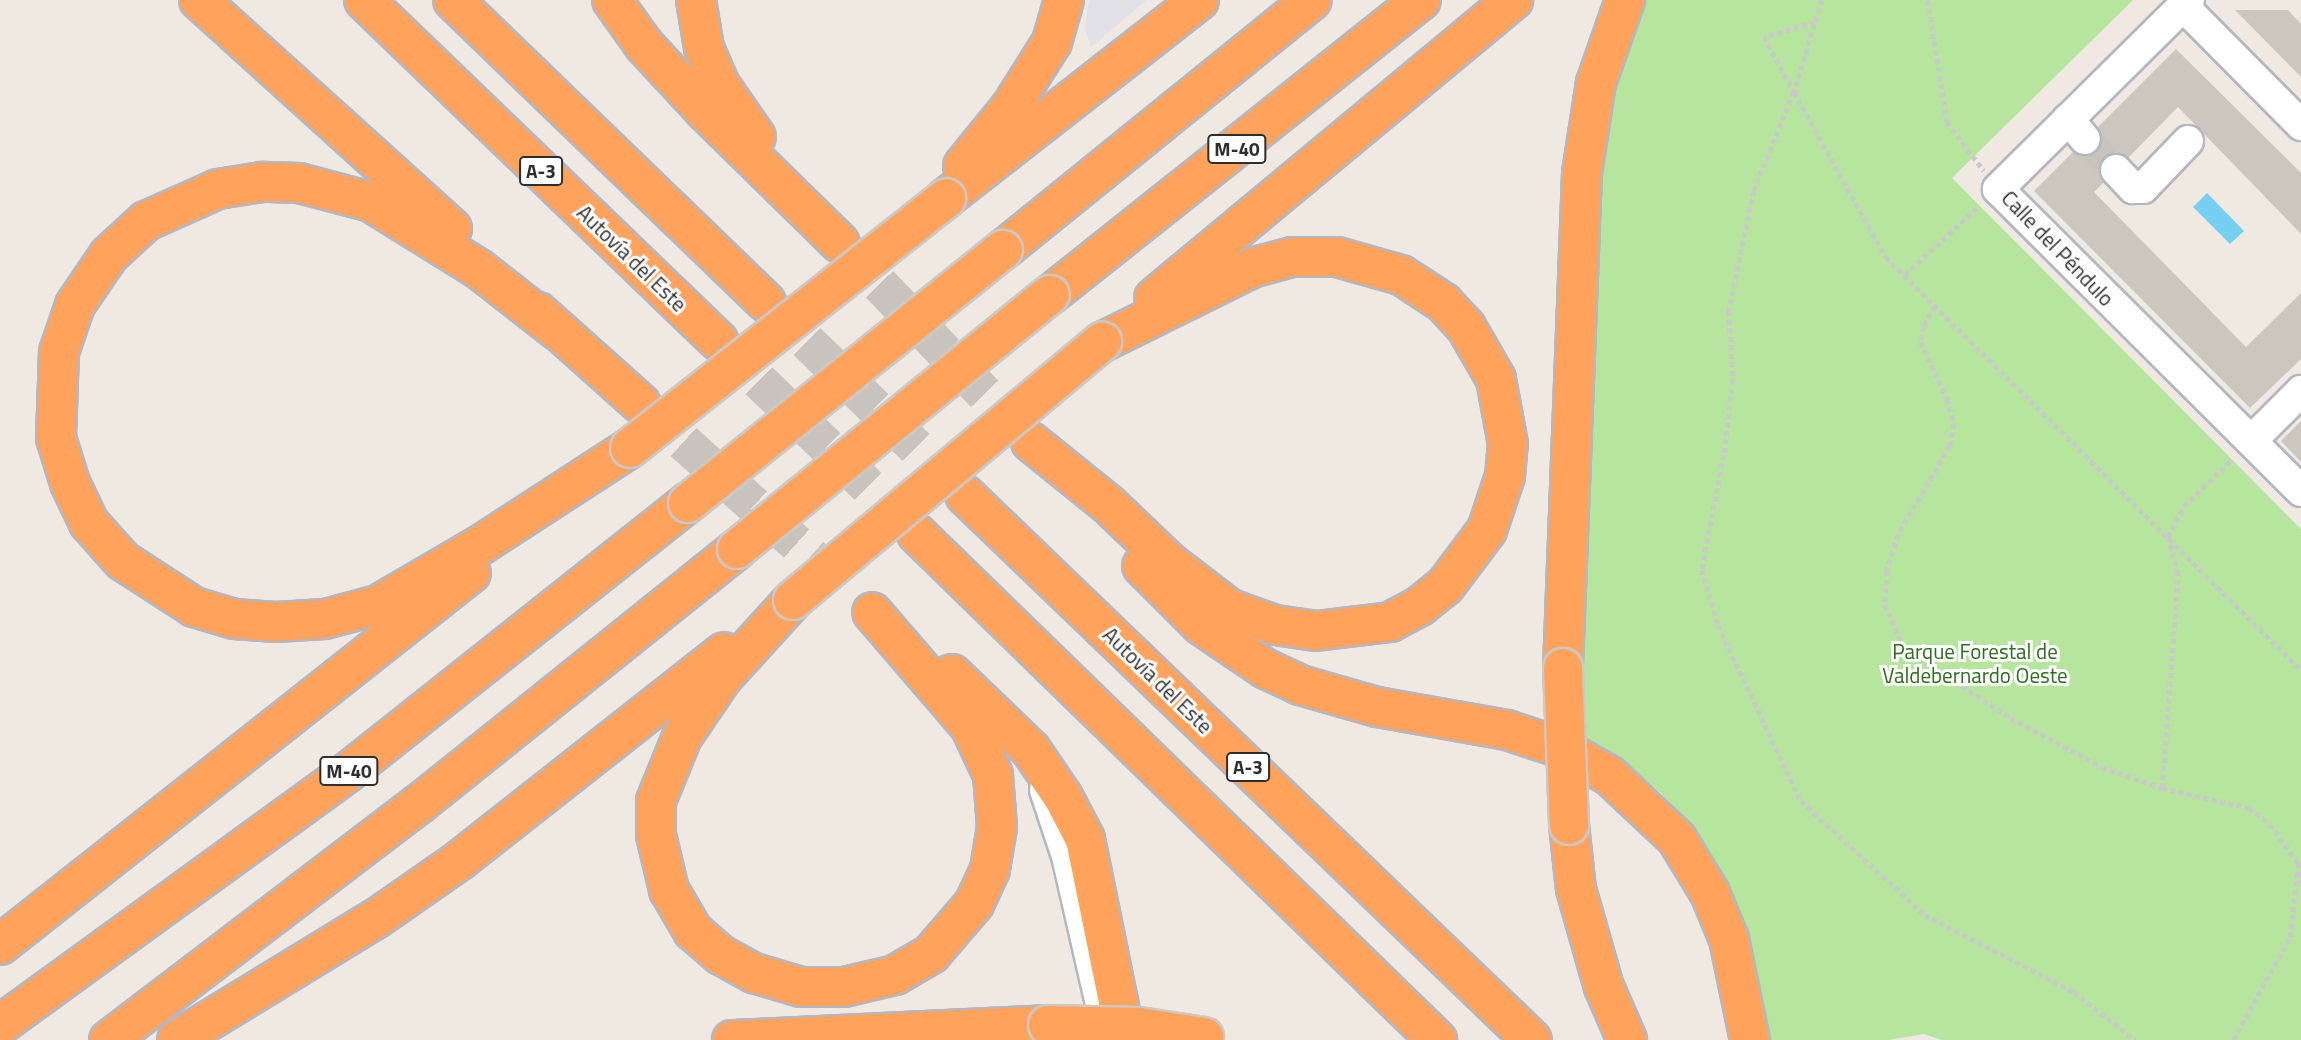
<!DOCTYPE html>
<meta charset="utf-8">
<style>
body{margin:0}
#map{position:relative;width:2301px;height:1040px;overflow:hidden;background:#efe9e1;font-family:"Titillium Web",sans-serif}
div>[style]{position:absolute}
.industrial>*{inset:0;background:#e3e1e8}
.green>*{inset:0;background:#b6e59e}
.water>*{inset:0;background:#75cff0}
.building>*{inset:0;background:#cbc7bf}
.minor-tunnel>*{height:30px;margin-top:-15px;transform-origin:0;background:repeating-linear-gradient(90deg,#c8c4bd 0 30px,transparent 0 45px)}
.highway-tunnel>*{height:38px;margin-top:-19px;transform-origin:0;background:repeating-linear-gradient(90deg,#c8c4bd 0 38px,transparent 0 57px)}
.path>*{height:4.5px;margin-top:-2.25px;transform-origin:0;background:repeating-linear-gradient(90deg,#c9c9c9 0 5px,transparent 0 8.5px)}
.roads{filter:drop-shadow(2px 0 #b4b7c1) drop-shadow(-2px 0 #b4b7c1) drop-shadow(0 2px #b4b7c1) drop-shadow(0 -2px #b4b7c1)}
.minor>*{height:30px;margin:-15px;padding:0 15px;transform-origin:15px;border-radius:15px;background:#fff}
.highway>*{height:38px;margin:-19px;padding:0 19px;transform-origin:19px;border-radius:19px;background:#ffa35c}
.bridges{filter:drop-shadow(2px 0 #c9c9c9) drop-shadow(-2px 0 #c9c9c9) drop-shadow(0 2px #c9c9c9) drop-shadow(0 -2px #c9c9c9)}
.highway-bridge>*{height:38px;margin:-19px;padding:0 19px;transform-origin:19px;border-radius:19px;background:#ffa35c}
span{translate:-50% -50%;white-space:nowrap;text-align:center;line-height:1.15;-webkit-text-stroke:6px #fff;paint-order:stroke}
.shield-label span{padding:2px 5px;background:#fff;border:2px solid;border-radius:5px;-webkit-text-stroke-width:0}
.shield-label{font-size:19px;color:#2e2e2e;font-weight:700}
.street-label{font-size:21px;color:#2e2e2e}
.park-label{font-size:21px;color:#2c6e1b}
</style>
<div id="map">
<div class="industrial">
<div style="clip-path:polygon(1089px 0,1147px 0,1091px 47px,1085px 28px)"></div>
</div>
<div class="green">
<div style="clip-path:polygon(1644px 0,2133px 0,1952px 178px,2301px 529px,2301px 1040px,1942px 1040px,1924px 1034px,1888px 1040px,1771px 1040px,1748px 934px,1722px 873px,1694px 829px,1660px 792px,1621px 760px,1582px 738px,1600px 185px,1614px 88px)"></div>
</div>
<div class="water">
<div style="clip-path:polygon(2207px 193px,2244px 231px,2230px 244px,2193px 207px)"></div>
</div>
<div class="building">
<div style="clip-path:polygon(2235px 10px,2288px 10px,2301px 24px,2301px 77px)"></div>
<div style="clip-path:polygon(2176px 49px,2301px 173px,2301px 234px,2178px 107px,2128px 158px,2113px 153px,2104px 158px,2099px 173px,2104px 182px,2094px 192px,2246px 347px,2301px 293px,2301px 359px,2250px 408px,2034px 191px,2073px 152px,2087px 156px,2097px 152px,2102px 137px,2098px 127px)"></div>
<div style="clip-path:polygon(2301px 421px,2301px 462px,2281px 441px)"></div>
</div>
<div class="minor-tunnel">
<div style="left:2085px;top:139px;width:44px;rotate:45deg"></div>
</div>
<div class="highway-tunnel">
<div style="left:840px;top:243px;width:276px;rotate:46.2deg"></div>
<div style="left:766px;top:302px;width:277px;rotate:44.1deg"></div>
<div style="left:718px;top:341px;width:277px;rotate:44.1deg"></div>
<div style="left:641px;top:404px;width:278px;rotate:41.9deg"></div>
</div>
<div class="path">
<div style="left:1822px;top:0;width:96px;rotate:106.9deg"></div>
<div style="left:1794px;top:92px;width:189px;rotate:60.9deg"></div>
<div style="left:1886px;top:257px;width:585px;rotate:44.86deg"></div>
<div style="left:1928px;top:0;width:123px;rotate:81.1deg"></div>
<div style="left:1947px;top:122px;width:61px;rotate:52.9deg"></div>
<div style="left:1815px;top:23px;width:53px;rotate:164.6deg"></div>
<div style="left:1764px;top:37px;width:63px;rotate:61.4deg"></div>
<div style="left:1794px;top:92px;width:107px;rotate:112deg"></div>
<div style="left:1754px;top:191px;width:123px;rotate:101.8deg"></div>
<div style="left:1729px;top:311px;width:69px;rotate:86.7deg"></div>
<div style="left:1733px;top:380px;width:76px;rotate:96.8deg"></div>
<div style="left:1724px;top:455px;width:117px;rotate:100.8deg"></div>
<div style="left:1702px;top:570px;width:57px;rotate:73.8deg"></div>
<div style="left:1718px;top:625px;width:195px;rotate:64.8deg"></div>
<div style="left:1801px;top:801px;width:168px;rotate:42.6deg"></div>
<div style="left:1925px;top:915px;width:168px;rotate:27.3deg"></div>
<div style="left:2074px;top:992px;width:78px;rotate:38.2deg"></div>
<div style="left:1905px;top:275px;width:101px;rotate:-43deg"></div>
<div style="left:1935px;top:306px;width:23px;rotate:119deg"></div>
<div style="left:1924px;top:326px;width:16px;rotate:101deg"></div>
<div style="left:1921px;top:342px;width:63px;rotate:65.5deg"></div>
<div style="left:1947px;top:399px;width:26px;rotate:74deg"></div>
<div style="left:1954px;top:424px;width:22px;rotate:100deg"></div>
<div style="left:1950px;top:446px;width:103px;rotate:120.3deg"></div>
<div style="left:1898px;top:535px;width:38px;rotate:107deg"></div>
<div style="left:1887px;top:571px;width:34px;rotate:93deg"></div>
<div style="left:1885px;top:605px;width:48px;rotate:65.6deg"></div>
<div style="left:1905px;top:649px;width:126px;rotate:33.1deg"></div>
<div style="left:2011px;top:718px;width:103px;rotate:28.3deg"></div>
<div style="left:2102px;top:767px;width:64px;rotate:19.3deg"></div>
<div style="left:2162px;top:788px;width:89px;rotate:12.9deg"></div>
<div style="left:2249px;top:808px;width:26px;rotate:37deg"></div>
<div style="left:2270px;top:824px;width:48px;rotate:54.3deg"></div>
<div style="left:2298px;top:863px;width:20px;rotate:81deg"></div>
<div style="left:2162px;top:788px;width:215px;rotate:-85.7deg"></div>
<div style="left:2178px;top:574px;width:38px;rotate:-105deg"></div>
<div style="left:2168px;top:537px;width:35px;rotate:-63deg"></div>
<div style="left:2184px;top:506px;width:67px;rotate:-44.4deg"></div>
<div style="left:2233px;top:1040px;width:118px;rotate:-61deg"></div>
<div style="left:2290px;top:937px;width:66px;rotate:-83.9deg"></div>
</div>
<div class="roads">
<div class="minor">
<div style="left:2189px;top:0;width:269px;rotate:135.3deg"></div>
<div style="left:1998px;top:189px;width:428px;rotate:44.9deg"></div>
<div style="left:2183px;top:6px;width:168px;rotate:45.2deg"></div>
<div style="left:2068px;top:119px;width:26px;rotate:50deg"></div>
<div style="left:2116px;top:170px;width:25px;rotate:47deg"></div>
<div style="left:2133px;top:188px;width:10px"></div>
<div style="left:2143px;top:188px;width:65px;rotate:-46.2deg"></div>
<div style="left:2251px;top:441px;width:71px;rotate:-45deg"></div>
<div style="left:1045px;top:790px;width:70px;rotate:71.6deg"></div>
<div style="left:1067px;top:856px;width:189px;rotate:77.1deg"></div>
</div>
<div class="highway">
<div style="left:199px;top:0;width:341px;rotate:42.1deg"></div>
<div style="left:364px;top:0;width:492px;rotate:43.9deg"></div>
<div style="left:453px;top:0;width:435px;rotate:44deg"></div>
<div style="left:612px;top:0;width:55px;rotate:54.6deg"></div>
<div style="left:644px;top:45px;width:91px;rotate:47.2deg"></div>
<div style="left:706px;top:112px;width:187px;rotate:44.4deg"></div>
<div style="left:696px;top:0;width:49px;rotate:80.5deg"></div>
<div style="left:704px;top:48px;width:40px;rotate:66.6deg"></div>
<div style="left:720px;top:85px;width:63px;rotate:55.3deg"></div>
<div style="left:963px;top:166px;width:76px;rotate:-50.9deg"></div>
<div style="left:1011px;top:107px;width:77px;rotate:-57.8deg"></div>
<div style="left:1052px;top:42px;width:44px;rotate:-74.1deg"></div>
<div style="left:946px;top:198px;width:321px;rotate:-38deg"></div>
<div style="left:1003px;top:250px;width:397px;rotate:-39deg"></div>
<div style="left:1050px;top:295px;width:474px;rotate:-38.5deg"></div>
<div style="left:1154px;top:298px;width:467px;rotate:-39.7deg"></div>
<div style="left:538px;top:312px;width:138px;rotate:41.8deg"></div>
<div style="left:557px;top:330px;width:99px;rotate:-142deg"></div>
<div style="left:479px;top:269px;width:127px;rotate:-148.2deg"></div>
<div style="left:371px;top:202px;width:74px;rotate:-165.2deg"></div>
<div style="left:299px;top:183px;width:37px;rotate:-178deg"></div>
<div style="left:262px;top:182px;width:45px;rotate:171deg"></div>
<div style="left:218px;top:189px;width:79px;rotate:156deg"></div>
<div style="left:146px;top:221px;width:50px;rotate:137.4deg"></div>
<div style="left:109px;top:255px;width:60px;rotate:124.2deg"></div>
<div style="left:75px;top:305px;width:50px;rotate:108.8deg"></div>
<div style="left:59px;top:352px;width:86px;rotate:92deg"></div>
<div style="left:56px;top:438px;width:47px;rotate:72.7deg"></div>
<div style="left:70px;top:483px;width:44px;rotate:64.6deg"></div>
<div style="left:89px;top:523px;width:51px;rotate:48.2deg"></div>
<div style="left:123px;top:561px;width:85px;rotate:32.9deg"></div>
<div style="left:194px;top:607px;width:42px;rotate:16.7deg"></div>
<div style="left:234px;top:619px;width:42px;rotate:4.1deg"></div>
<div style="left:276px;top:622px;width:49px;rotate:-3.5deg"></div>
<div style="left:325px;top:619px;width:55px;rotate:-14.8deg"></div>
<div style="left:378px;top:605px;width:117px;rotate:-30.3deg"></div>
<div style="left:479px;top:546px;width:180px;rotate:-33deg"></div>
<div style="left:1031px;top:442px;width:100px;rotate:38.9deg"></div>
<div style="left:1109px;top:505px;width:84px;rotate:43.6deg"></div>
<div style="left:1170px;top:563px;width:76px;rotate:37.5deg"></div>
<div style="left:1230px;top:609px;width:48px;rotate:19.6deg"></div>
<div style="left:1275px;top:625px;width:41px;rotate:8.3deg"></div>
<div style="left:1316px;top:631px;width:75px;rotate:-6.9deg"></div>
<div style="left:1390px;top:622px;width:34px;rotate:-28deg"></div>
<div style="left:1420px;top:606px;width:32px;rotate:-39deg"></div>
<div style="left:1445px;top:586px;width:70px;rotate:-53.1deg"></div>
<div style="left:1487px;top:530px;width:57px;rotate:-71.6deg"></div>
<div style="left:1505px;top:476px;width:32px;rotate:-85deg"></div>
<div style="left:1508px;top:444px;width:66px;rotate:-100.5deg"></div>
<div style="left:1496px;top:379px;width:60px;rotate:-120deg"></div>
<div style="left:1466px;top:327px;width:33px;rotate:-133deg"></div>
<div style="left:1444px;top:303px;width:51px;rotate:-146.9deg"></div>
<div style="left:1401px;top:275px;width:66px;rotate:-164.3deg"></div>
<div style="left:1337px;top:257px;width:45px;rotate:180deg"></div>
<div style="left:1292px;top:257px;width:39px;rotate:165deg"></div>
<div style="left:1254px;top:267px;width:169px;rotate:153.7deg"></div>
<div style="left:965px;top:495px;width:786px;rotate:43.87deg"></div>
<div style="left:917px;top:534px;width:726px;rotate:44.22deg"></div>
<div style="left:1142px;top:566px;width:83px;rotate:45deg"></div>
<div style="left:1201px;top:625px;width:78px;rotate:34.1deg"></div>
<div style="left:1266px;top:669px;width:38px;rotate:25deg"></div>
<div style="left:1300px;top:685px;width:80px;rotate:15.9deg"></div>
<div style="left:1377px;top:707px;width:132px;rotate:10deg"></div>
<div style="left:1507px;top:730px;width:57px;rotate:18.4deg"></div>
<div style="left:1561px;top:748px;width:56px;rotate:29.7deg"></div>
<div style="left:1610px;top:776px;width:92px;rotate:43.2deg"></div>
<div style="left:1677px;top:839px;width:63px;rotate:58.6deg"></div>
<div style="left:1710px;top:893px;width:50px;rotate:67.6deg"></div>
<div style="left:1729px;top:939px;width:103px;rotate:78.3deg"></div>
<div style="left:793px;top:600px;width:105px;rotate:132.3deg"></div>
<div style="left:722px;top:678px;width:71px;rotate:124.1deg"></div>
<div style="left:682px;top:737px;width:69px;rotate:112.1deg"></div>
<div style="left:656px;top:801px;width:34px;rotate:90deg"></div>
<div style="left:656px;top:835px;width:57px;rotate:76.7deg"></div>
<div style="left:669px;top:890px;width:48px;rotate:59.7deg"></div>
<div style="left:693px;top:931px;width:37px;rotate:41deg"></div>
<div style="left:721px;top:955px;width:38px;rotate:29deg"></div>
<div style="left:754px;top:973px;width:49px;rotate:16.6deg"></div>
<div style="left:801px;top:987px;width:43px"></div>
<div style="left:844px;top:987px;width:52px;rotate:-13.2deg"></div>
<div style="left:895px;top:975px;width:42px;rotate:-30.3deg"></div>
<div style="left:931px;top:954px;width:66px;rotate:-49.3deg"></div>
<div style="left:974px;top:904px;width:38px;rotate:-65deg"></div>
<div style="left:990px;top:869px;width:43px;rotate:-80.5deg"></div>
<div style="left:997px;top:827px;width:52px;rotate:-94.4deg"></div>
<div style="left:993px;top:775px;width:54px;rotate:-115.1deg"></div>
<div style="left:970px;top:726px;width:150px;rotate:-130.7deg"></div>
<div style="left:1563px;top:668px;width:495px;rotate:-87.8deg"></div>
<div style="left:1582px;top:173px;width:91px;rotate:-81.2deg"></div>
<div style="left:1596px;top:83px;width:88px;rotate:-70.7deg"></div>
<div style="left:952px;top:674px;width:110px;rotate:43.9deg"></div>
<div style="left:1031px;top:750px;width:57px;rotate:55.8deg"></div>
<div style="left:1063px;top:797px;width:47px;rotate:62.4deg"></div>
<div style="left:1085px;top:839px;width:176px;rotate:78.5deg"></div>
<div style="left:1569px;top:825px;width:64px;rotate:83.8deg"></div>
<div style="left:1576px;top:889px;width:102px;rotate:74.1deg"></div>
<div style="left:1604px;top:987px;width:58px;rotate:66.5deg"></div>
<div style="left:0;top:945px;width:600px;rotate:-38.3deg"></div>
<div style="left:0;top:1025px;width:430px;rotate:-36deg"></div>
<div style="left:348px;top:772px;width:434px;rotate:-38.4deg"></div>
<div style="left:109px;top:1040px;width:390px;rotate:-37.3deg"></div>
<div style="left:419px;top:804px;width:408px;rotate:-38.7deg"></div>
<div style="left:177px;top:1040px;width:234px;rotate:-31.4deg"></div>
<div style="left:377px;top:918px;width:101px;rotate:-34.9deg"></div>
<div style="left:460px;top:860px;width:336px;rotate:-38.2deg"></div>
<div style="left:732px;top:1040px;width:316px;rotate:-2.7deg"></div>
</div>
</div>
<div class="bridges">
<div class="highway-bridge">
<div style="left:630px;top:448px;width:403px;rotate:-38.3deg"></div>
<div style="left:688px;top:503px;width:404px;rotate:-38.8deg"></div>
<div style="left:737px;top:549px;width:403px;rotate:-39.1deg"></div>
<div style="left:793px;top:600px;width:403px;rotate:-39.9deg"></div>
<div style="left:1563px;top:668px;width:157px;rotate:87.8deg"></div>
<div style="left:1048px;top:1025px;width:91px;rotate:1.3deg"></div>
<div style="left:1139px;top:1027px;width:66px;rotate:8.7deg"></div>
</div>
</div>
<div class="shield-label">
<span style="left:1237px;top:149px">M-40</span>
<span style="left:541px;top:171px">A-3</span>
<span style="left:1248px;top:767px">A-3</span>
<span style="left:349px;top:771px">M-40</span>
</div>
<div class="street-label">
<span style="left:2058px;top:248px;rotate:46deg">Calle del Péndulo</span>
<span style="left:632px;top:258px;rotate:44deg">Autovía del Este</span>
<span style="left:1158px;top:680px;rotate:44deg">Autovía del Este</span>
</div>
<div class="park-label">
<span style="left:1975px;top:663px">Parque Forestal de<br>Valdebernardo Oeste</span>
</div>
</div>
